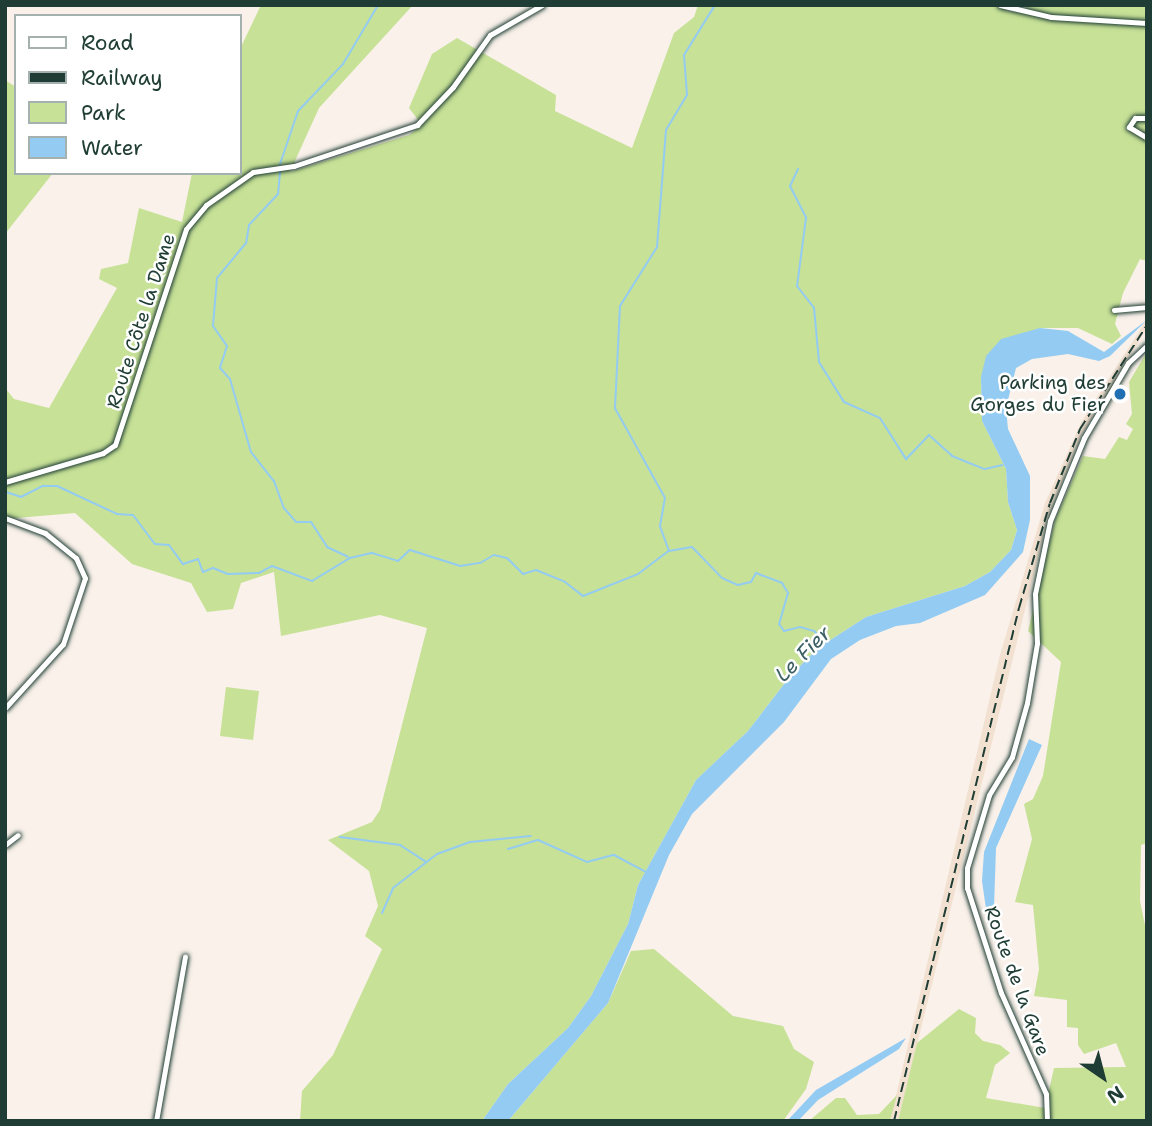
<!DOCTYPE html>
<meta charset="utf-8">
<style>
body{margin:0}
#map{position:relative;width:1152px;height:1126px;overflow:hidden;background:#f9f1ea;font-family:"Shantell Sans",sans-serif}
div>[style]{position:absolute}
.built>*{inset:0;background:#f2e0d0}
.green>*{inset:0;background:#c7e197}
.water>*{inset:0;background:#93cbf2}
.stream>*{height:2px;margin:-1px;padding:0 1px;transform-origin:1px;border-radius:1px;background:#93cbf2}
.roads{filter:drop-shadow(0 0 2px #1f3d34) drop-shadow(0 0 2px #1f3d34)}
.minor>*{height:5px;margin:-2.5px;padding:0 2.5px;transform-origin:2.5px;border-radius:2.5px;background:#fff}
.rail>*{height:2px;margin-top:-1px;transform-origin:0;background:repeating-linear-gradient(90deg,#1f3d34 0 10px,transparent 0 15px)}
.dots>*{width:19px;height:19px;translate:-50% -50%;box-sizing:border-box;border:4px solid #fff;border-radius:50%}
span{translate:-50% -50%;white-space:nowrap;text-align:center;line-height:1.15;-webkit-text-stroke:5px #fff;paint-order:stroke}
.street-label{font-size:19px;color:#1f3d34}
.poi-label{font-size:19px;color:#1f3d34}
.right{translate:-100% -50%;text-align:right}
.water-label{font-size:21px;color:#3c6064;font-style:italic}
.frame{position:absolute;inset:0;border:7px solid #1f3d34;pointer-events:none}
.legend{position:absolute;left:14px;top:14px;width:228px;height:161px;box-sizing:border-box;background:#fff;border:2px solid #a5b1ae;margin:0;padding:9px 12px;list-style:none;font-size:21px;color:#1f3d34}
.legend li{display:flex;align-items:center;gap:14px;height:35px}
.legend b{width:35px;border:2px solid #a5b1ae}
.north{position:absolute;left:1068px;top:1042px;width:70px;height:70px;-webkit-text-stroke:5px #fff;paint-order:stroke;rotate:145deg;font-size:19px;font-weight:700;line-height:28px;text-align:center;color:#1f3d34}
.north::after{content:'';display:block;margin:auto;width:24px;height:32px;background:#1f3d34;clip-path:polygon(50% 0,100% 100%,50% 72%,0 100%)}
</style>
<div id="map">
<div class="built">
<div style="clip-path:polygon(1147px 319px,1147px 328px,1081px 436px,1047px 521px,898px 1121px,890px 1121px,1000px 655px,1045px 503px,1082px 421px)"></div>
</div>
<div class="green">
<div style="clip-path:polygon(261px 5px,413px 5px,319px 108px,290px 172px,409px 135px,422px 125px,409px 108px,432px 54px,457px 38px,556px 95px,555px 111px,632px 148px,674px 33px,694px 17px,698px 5px,1007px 5px,1007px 11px,1025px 13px,1027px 5px,1147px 5px,1147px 261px,1140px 259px,1123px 293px,1115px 324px,1121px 336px,1112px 344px,1078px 328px,1040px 328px,981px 377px,982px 421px,1006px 469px,1008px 502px,1017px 530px,1011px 550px,990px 572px,965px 586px,866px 617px,818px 648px,791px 675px,748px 731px,696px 780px,638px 885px,628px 924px,591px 996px,568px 1028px,508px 1084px,482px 1121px,300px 1121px,302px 1091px,333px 1055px,382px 949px,365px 936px,378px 906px,369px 871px,328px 840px,372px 822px,380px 810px,427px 628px,380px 615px,281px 636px,274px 572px,241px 583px,233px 609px,207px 612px,191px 583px,132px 564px,75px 513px,5px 519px,5px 388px,14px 399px,49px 408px,117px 288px,99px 279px,101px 269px,128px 263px,139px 208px,182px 222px,192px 173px,240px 173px,240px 49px)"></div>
<div style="clip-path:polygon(5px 80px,16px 87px,16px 173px,53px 173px,5px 234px)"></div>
<div style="clip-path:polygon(1147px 352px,1147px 843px,1141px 845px,1140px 901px,1147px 935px,1147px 1121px,898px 1121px,917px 1043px,959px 1009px,976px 1018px,975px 1033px,983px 1041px,1000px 1045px,1010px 1053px,995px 1065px,986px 1098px,1045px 1108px,1054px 1068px,1126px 1067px,1116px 1043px,1084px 1054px,1078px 1045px,1078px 1028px,1067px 1027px,1067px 1000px,1034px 996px,1039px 969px,1033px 905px,1015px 902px,1032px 839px,1024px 804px,1033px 799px,1043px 776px,1061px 662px,1028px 631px,1055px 520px,1083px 456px,1105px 459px,1119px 437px,1127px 440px,1133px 429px,1126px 424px,1132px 414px,1129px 382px)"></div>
<div style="clip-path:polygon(226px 687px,259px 691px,253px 740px,220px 736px)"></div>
<div style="clip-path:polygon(654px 949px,733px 1016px,783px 1026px,794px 1049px,814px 1062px,806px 1089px,783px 1121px,508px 1121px,608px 1003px,631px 951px)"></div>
<div style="clip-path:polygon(897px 1095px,890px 1121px,809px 1121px,836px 1098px,845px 1098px,857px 1115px,879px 1114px)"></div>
</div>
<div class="water">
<div style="clip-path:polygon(1147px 320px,1110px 356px,1099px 361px,1068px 354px,1032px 359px,1016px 368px,1006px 408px,1008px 429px,1030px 476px,1030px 520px,1023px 552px,985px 595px,920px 623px,896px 626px,860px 640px,831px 659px,784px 722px,692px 814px,669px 855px,608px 1003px,508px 1121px,482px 1121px,508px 1084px,568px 1028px,591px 996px,628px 924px,638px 885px,696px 780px,748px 731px,791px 675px,818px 648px,866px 617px,965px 586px,990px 572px,1011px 550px,1017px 530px,1008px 502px,1006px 469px,982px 421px,981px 377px,986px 356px,1001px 339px,1040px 328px,1068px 331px,1104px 352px)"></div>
<div style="clip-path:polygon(1029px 739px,1042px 745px,996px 848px,994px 907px,992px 916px,987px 916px,982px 881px,984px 852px)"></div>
<div style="clip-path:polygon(906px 1038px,899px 1049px,818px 1100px,798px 1121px,787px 1121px,816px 1090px)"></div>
</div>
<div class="stream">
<div style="left:280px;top:164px;width:56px;rotate:-71.2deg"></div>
<div style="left:298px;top:111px;width:65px;rotate:-46.2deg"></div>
<div style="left:343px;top:64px;width:69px;rotate:-59.3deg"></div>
<div style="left:798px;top:169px;width:19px;rotate:115deg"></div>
<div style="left:790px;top:186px;width:36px;rotate:63deg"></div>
<div style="left:806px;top:218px;width:69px;rotate:97.5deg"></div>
<div style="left:797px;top:286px;width:28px;rotate:52deg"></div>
<div style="left:814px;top:308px;width:54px;rotate:84.7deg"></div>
<div style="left:819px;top:362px;width:47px;rotate:58deg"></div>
<div style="left:844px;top:402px;width:39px;rotate:24deg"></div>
<div style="left:880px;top:418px;width:49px;rotate:57.6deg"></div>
<div style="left:906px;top:459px;width:33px;rotate:-46deg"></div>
<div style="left:929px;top:435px;width:31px;rotate:42deg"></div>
<div style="left:952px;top:456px;width:35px;rotate:22deg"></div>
<div style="left:985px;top:469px;width:18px;rotate:-13deg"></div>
<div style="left:280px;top:172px;width:22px;rotate:95deg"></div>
<div style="left:278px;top:194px;width:42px;rotate:133.1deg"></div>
<div style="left:249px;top:225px;width:18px;rotate:99deg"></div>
<div style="left:246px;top:243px;width:45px;rotate:129.6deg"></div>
<div style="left:217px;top:278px;width:48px;rotate:94.8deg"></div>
<div style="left:213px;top:326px;width:24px;rotate:55deg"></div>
<div style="left:227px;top:346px;width:23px;rotate:108deg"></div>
<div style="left:220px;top:368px;width:15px;rotate:48deg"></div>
<div style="left:230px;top:379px;width:76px;rotate:74deg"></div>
<div style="left:251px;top:452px;width:37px;rotate:52deg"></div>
<div style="left:274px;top:481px;width:29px;rotate:70deg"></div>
<div style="left:284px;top:508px;width:18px;rotate:49deg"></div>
<div style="left:296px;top:522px;width:15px"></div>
<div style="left:311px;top:522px;width:30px;rotate:57deg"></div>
<div style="left:327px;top:547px;width:23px;rotate:25deg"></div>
<div style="left:6px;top:492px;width:16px;rotate:18deg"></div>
<div style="left:21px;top:497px;width:25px;rotate:-27deg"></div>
<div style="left:43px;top:486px;width:14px"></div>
<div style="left:57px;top:486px;width:66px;rotate:25deg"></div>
<div style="left:117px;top:514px;width:16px;rotate:4deg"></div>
<div style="left:133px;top:515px;width:36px;rotate:53deg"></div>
<div style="left:155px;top:544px;width:14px;rotate:4deg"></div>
<div style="left:169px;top:545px;width:24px;rotate:54deg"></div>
<div style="left:183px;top:564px;width:16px;rotate:-18deg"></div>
<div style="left:198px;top:559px;width:14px;rotate:69deg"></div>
<div style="left:203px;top:572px;width:11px;rotate:-22deg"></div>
<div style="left:213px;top:568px;width:16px;rotate:22deg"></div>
<div style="left:228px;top:574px;width:31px;rotate:-2deg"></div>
<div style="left:259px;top:573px;width:15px;rotate:-28deg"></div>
<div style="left:272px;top:566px;width:43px;rotate:20.6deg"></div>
<div style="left:312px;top:581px;width:44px;rotate:-31.2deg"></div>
<div style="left:350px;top:558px;width:23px;rotate:-13deg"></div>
<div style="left:372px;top:553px;width:27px;rotate:17deg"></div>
<div style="left:398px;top:561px;width:16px;rotate:-43deg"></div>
<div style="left:410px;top:550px;width:52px;rotate:17.7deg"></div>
<div style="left:460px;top:566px;width:20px;rotate:-9deg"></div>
<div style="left:480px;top:563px;width:16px;rotate:-30deg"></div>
<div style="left:494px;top:555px;width:13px;rotate:13deg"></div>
<div style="left:507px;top:558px;width:23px;rotate:45deg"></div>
<div style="left:523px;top:574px;width:14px;rotate:-17deg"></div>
<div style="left:536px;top:570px;width:31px;rotate:22deg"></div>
<div style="left:565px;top:582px;width:23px;rotate:38deg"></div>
<div style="left:583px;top:596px;width:59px;rotate:-21.8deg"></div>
<div style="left:638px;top:574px;width:39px;rotate:-37deg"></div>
<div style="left:669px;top:551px;width:23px;rotate:-10deg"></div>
<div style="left:692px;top:547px;width:43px;rotate:45.9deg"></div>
<div style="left:722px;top:578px;width:17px;rotate:24deg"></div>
<div style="left:738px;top:585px;width:13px;rotate:-13deg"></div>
<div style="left:751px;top:582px;width:10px;rotate:-61deg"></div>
<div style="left:756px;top:573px;width:28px;rotate:21deg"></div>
<div style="left:782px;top:583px;width:12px;rotate:59deg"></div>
<div style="left:788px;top:593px;width:32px;rotate:106deg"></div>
<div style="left:779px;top:624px;width:9px;rotate:54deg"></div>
<div style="left:784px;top:631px;width:16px;rotate:-14deg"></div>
<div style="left:800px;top:627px;width:15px;rotate:16deg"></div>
<div style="left:814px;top:631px;width:17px;rotate:45deg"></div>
<div style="left:669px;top:551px;width:27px;rotate:-110deg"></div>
<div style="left:660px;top:526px;width:28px;rotate:-80deg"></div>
<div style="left:665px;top:498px;width:103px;rotate:-119.1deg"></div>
<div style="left:615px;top:408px;width:102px;rotate:-87.2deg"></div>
<div style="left:620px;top:306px;width:70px;rotate:-57.9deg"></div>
<div style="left:657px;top:247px;width:117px;rotate:-85.6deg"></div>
<div style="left:666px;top:130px;width:41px;rotate:-59deg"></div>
<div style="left:687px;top:95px;width:40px;rotate:-94.3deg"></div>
<div style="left:684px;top:55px;width:59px;rotate:-58.2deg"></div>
<div style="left:340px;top:837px;width:61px;rotate:7.6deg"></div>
<div style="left:400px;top:845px;width:30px;rotate:33deg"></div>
<div style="left:508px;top:849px;width:31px;rotate:-17deg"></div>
<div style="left:538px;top:840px;width:54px;rotate:24.2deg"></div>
<div style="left:587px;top:862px;width:28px;rotate:-15deg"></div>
<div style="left:614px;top:855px;width:36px;rotate:28deg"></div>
<div style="left:382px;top:913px;width:27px;rotate:-66deg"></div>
<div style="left:393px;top:888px;width:56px;rotate:-37.7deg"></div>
<div style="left:437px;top:854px;width:35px;rotate:-20deg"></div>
<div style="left:470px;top:842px;width:61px;rotate:-5.6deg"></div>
</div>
<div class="roads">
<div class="minor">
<div style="left:1000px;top:5px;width:52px;rotate:13.2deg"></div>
<div style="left:1051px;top:17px;width:96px;rotate:3.6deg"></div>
<div style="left:1147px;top:118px;width:12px;rotate:180deg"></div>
<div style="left:1135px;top:118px;width:11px;rotate:124deg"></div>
<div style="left:1129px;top:127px;width:21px;rotate:31deg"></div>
<div style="left:1114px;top:310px;width:33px;rotate:-5deg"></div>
<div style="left:5px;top:482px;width:102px;rotate:-16.5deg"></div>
<div style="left:103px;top:453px;width:14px;rotate:-34deg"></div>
<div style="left:115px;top:445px;width:227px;rotate:-71.8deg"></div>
<div style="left:186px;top:229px;width:31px;rotate:-50deg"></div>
<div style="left:206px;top:205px;width:57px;rotate:-35.1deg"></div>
<div style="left:253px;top:172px;width:41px;rotate:-8.3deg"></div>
<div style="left:294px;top:166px;width:130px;rotate:-18.4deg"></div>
<div style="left:417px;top:125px;width:52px;rotate:-46.5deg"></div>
<div style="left:453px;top:87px;width:64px;rotate:-54.6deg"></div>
<div style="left:490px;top:35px;width:60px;rotate:-30deg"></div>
<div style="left:5px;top:518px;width:43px;rotate:20.6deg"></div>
<div style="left:45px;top:533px;width:40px;rotate:39deg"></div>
<div style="left:76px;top:558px;width:22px;rotate:66deg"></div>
<div style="left:85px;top:578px;width:70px;rotate:108.4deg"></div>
<div style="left:63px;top:644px;width:86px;rotate:132.2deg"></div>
<div style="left:5px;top:845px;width:16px;rotate:-38deg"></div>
<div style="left:156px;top:1121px;width:167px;rotate:-80deg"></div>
<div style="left:1047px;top:1121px;width:27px;rotate:-92deg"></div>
<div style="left:1046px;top:1094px;width:111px;rotate:-114deg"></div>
<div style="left:1001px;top:993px;width:110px;rotate:-107.9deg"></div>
<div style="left:967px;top:888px;width:20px;rotate:-90deg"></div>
<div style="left:967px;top:868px;width:76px;rotate:-73.2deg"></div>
<div style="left:989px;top:795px;width:44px;rotate:-58.8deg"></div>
<div style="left:1012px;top:757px;width:56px;rotate:-74.5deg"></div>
<div style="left:1027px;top:703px;width:61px;rotate:-80.5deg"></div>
<div style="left:1037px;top:643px;width:49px;rotate:-92.3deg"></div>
<div style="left:1035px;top:594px;width:75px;rotate:-78.4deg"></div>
<div style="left:1050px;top:521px;width:90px;rotate:-67.7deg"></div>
<div style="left:1084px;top:438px;width:87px;rotate:-59.6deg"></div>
<div style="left:1128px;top:363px;width:26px;rotate:-43deg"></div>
</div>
</div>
<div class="rail">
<div style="left:894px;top:1121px;width:528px;rotate:-76.31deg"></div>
<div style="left:1019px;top:608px;width:109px;rotate:-73.6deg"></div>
<div style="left:1050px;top:503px;width:80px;rotate:-67.9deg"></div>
<div style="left:1080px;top:429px;width:124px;rotate:-57.2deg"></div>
</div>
<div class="dots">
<div style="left:1120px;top:394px;background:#1f6fb2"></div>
</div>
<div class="street-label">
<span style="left:141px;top:321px;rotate:-72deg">Route Côte la Dame</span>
<span style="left:1017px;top:981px;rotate:70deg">Route de la Gare</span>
</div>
<div class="poi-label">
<span class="right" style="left:1106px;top:394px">Parking des<br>Gorges du Fier</span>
</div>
<div class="water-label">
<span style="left:803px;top:654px;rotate:-45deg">Le Fier</span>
</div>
<div class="frame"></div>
<ul class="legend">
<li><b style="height:9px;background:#fff"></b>Road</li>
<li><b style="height:9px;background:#1f3d34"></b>Railway</li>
<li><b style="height:19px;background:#c7e197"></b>Park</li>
<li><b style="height:19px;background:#93cbf2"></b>Water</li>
</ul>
<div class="north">N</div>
</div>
